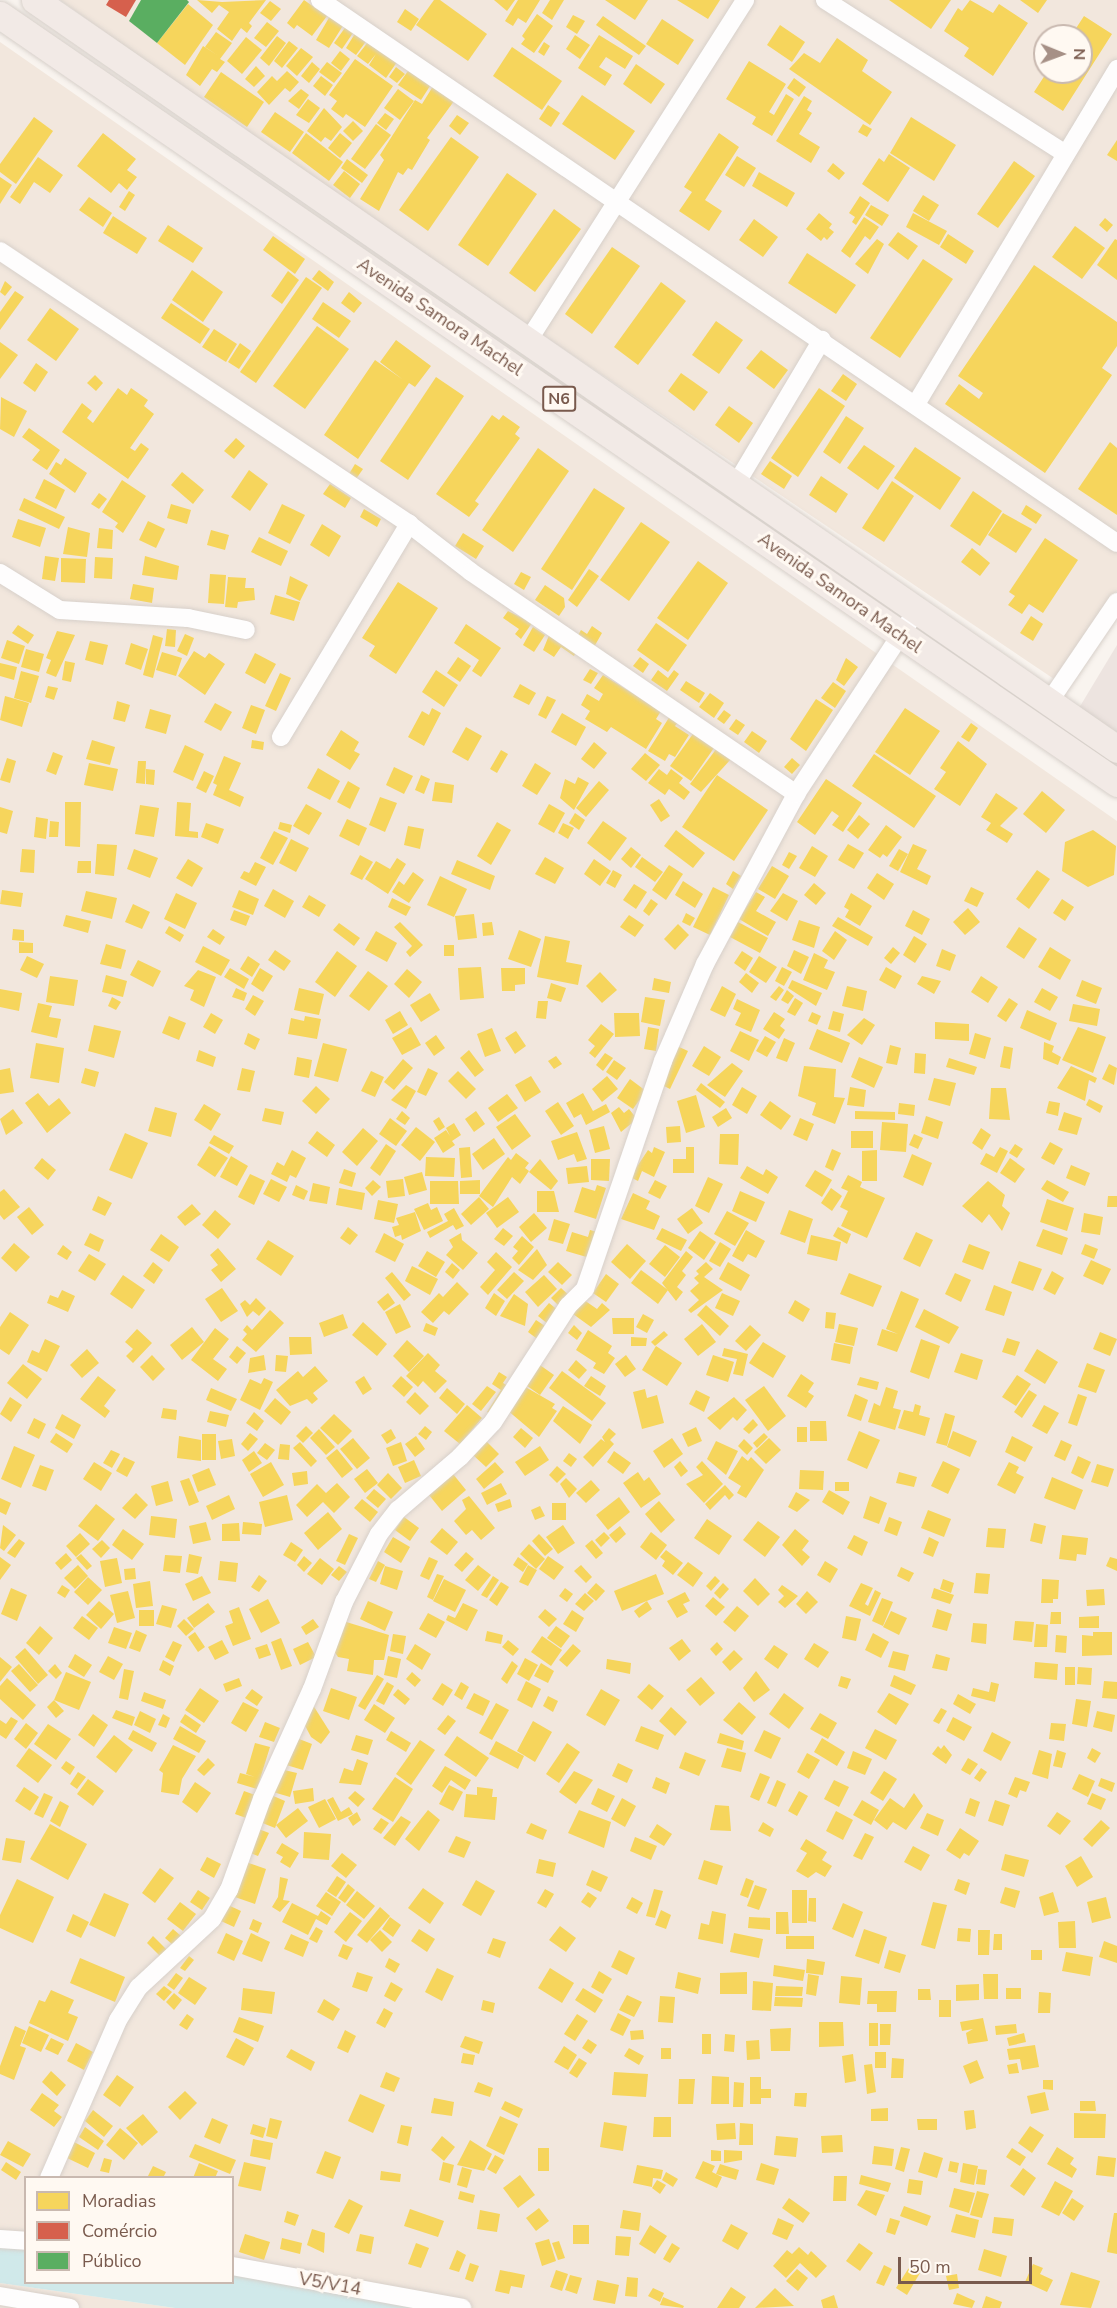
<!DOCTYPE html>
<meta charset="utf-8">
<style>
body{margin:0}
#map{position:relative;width:1117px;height:2308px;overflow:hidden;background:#f9f4ef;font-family:"Nunito Sans",sans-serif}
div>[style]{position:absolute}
.residential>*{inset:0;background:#f2e7dd}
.industrial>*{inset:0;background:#ede4e0}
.water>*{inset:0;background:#d0e9ea}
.homes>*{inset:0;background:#f6d55c}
.shops>*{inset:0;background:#d6604d}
.public>*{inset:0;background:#5aae61}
.roads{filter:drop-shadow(0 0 2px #d7d0ca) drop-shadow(0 0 2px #d7d0ca)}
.minor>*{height:18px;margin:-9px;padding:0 9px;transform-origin:9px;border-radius:9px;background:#fefdfd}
.highway>*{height:27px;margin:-13.5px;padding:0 13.5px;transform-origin:13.5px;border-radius:13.5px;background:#f2eae6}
span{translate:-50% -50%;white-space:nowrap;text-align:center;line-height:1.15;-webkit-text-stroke:6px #fff9f2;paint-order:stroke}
.shield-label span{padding:2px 4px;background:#fff9f2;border:2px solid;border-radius:4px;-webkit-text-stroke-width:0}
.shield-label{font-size:16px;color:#795a4d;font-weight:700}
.street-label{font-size:18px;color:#795a4d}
.legend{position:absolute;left:24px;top:2176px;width:210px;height:108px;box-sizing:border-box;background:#fff9f2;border:2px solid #c9b9b0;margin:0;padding:8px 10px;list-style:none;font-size:18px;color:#795a4d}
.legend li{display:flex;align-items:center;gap:12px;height:30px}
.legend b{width:30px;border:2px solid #c9b9b0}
.north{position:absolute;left:1033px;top:24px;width:60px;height:60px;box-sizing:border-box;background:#fff9f2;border:2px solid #c9b9b0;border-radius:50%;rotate:91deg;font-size:16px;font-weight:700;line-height:24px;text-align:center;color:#795a4d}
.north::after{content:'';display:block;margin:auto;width:21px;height:27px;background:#a69086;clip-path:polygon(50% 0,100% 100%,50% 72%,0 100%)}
.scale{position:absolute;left:898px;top:2257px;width:134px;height:27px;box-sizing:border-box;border:3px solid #795a4d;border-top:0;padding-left:8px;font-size:18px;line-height:21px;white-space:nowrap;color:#795a4d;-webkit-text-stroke:4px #fff9f2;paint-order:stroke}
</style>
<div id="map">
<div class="residential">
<div style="clip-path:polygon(evenodd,60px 0,1117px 0,1117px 591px,1057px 681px,308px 177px,60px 0,1045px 36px,1081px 36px,1081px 72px,1045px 72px,1045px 36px)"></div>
<div style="clip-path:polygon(0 42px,1117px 821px,1117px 2308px,427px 2308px,233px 2275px,232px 2178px,26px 2178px,25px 2250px,0 2247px)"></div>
<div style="clip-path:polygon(0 2283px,175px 2308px,0 2308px)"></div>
</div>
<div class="industrial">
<div style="clip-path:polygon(1117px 645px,1117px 732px,1079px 708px)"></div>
</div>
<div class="water">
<div style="clip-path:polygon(0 2246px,25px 2249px,26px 2282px,232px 2282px,233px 2275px,427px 2308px,175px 2308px,0 2283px)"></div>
</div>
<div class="homes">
<div style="clip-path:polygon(197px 0,222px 2px,266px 0,249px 23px,252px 26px,247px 33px,241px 28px,232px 41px,217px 29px,229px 12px,219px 5px,212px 13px)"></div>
<div style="clip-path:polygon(304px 0,327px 16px,312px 36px,297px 25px,294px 29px,287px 23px)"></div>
<div style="clip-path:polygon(434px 0,440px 0,487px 34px,468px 61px,416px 25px)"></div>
<div style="clip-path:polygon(494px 0,515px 0,507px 11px)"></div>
<div style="clip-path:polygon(518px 0,540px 0,526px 23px,518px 18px,513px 26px,505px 21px)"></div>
<div style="clip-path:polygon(550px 0,564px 0,552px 20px,542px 13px)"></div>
<div style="clip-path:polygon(605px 0,648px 0,635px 20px)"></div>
<div style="clip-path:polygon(677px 0,720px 0,708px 19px)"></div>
<div style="clip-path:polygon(889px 0,951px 0,931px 29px)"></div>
<div style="clip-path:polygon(970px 0,993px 13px,999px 4px,1028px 23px,993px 76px,964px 56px,969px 48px,944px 31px,958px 8px,962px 11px)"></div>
<div style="clip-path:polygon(1020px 0,1047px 0,1038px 13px)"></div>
<div style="clip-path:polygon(270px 1px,281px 9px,271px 21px,260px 13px)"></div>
<div style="clip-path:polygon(188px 4px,213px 25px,185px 65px,157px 43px)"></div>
<div style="clip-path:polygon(405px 9px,419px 19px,411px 31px,397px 22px)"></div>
<div style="clip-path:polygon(537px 14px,553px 26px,534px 53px,521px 44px,525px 39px,522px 36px)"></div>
<div style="clip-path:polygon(573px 15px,585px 21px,577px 34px,566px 27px)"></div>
<div style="clip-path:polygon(330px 16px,344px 24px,329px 48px,316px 40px)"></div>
<div style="clip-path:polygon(603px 16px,646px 46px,639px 55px,596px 25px)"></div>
<div style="clip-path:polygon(1084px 16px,1112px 34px,1063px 111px,1034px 92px,1047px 72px,1081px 72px,1081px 36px,1071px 36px)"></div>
<div style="clip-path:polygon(662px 19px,694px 40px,678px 65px,646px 44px)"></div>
<div style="clip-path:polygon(267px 22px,279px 31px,266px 47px,254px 38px)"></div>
<div style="clip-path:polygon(347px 25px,355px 30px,342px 49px,334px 43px)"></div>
<div style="clip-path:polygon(780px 25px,805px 42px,792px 62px,767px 45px)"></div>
<div style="clip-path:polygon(216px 32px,232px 43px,220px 59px,225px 62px,217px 72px,212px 69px,200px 86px,186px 75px,203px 46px,217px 55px,205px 47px)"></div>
<div style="clip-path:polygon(356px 32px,367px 40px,356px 55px,346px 48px)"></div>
<div style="clip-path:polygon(575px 35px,590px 45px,580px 59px,566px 49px)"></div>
<div style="clip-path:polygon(599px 35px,633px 56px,625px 69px,606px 57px,599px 67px,612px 75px,605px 86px,578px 68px)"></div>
<div style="clip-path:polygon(277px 36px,286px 43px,269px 66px,260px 58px)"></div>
<div style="clip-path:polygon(246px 37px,262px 50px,242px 74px,227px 61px)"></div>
<div style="clip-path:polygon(837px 38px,868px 60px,862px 71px,892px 92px,870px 125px,789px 69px,804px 53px,820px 63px)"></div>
<div style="clip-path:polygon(289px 41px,298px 48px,282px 68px,274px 61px)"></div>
<div style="clip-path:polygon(368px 42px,397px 62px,386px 78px,369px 65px,376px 54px,368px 64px,357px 56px)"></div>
<div style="clip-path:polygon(544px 42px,550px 46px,544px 56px,538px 52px)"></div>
<div style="clip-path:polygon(512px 47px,562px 81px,542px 110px,493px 76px)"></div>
<div style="clip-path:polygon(301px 48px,313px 57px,297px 76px,286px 66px)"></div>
<div style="clip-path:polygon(340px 51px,350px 59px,341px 71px,331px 63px)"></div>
<div style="clip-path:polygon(355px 59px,393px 86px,365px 127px,346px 114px,343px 118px,331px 109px,337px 101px,329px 95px)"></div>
<div style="clip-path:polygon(749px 61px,786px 84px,769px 112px,774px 115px,786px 94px,794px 99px,772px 136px,752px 124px,756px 117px,726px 99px)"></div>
<div style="clip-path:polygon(312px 62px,320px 69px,309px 83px,301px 76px)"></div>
<div style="clip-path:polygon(327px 62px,342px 73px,334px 83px,319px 72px)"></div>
<div style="clip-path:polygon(636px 64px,665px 84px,651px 104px,623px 84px)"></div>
<div style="clip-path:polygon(256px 66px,265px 76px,254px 87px,245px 79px)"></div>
<div style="clip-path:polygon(396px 67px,405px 74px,397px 83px,389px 77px)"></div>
<div style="clip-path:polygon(287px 71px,299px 82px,290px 92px,285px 88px,269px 105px,257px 92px,272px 76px,277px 81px)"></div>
<div style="clip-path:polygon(408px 71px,430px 86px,421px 100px,398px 85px)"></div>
<div style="clip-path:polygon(221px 72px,264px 102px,247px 127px,204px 97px)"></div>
<div style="clip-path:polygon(321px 76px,333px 85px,325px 96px,313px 86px)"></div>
<div style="clip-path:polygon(794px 78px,806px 87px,799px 97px,787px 88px)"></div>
<div style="clip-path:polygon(435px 83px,457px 97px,427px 138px,430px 140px,412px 170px,408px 168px,403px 175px,398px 172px,379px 211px,360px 199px,384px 160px,380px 155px,415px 100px,422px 104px)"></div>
<div style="clip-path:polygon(301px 89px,309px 95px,299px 109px,288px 101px)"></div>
<div style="clip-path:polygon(398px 89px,414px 101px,400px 120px,384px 108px)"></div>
<div style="clip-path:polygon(582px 95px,635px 131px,615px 160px,562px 124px)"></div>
<div style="clip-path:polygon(804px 96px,812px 101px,807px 110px,812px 113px,799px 134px,820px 147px,811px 163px,776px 141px)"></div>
<div style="clip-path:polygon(308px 99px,320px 108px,309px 123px,296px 115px)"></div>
<div style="clip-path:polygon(548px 105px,560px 113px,551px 127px,539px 119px)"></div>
<div style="clip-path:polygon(324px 108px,342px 127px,331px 141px,325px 137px,321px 142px,307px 131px)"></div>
<div style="clip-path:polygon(275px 112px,304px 132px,290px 152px,261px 132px)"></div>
<div style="clip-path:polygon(385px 113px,394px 119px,386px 130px,377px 123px)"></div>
<div style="clip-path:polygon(457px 115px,469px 123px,460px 135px,449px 126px)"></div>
<div style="clip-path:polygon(34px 117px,53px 131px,16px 184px,0 172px,0 164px)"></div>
<div style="clip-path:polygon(911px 117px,956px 145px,934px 181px,890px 153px)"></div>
<div style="clip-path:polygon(353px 121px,363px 131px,353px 141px,343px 131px)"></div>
<div style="clip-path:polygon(376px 124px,391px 135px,365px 169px,351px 159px)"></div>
<div style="clip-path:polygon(863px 124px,872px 129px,867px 137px,858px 132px)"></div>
<div style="clip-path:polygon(103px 133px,136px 159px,127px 170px,137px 177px,127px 190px,119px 183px,111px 193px,77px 166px)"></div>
<div style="clip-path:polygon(306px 133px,343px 162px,329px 181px,292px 153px)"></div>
<div style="clip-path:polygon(340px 133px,352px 143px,340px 158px,328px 148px)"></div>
<div style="clip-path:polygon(719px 133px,739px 147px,705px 200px,722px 211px,709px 231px,679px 211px,692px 192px,684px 187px)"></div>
<div style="clip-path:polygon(451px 137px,479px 157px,428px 231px,399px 210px)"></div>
<div style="clip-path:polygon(1117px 140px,1117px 161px,1107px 155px)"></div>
<div style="clip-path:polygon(889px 154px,910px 168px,888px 202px,862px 184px,879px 158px,884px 162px)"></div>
<div style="clip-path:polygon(737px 156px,756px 168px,744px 187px,725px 175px)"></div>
<div style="clip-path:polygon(38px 157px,63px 175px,50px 193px,34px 182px,20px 204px,10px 197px)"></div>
<div style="clip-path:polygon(347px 159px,368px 175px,362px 183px,341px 168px)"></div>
<div style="clip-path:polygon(1014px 161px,1035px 176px,998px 228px,977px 214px)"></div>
<div style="clip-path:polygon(833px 163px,845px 173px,839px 180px,827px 171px)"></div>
<div style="clip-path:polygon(344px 171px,360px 184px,350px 198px,333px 185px)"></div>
<div style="clip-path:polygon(759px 172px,795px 193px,787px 207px,752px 186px)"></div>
<div style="clip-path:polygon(507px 173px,537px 194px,488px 266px,458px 245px)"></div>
<div style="clip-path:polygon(0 177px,12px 185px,0 204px)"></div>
<div style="clip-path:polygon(129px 191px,135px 195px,125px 211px,119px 207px)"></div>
<div style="clip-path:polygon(923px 195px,939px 205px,929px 221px,913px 211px)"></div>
<div style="clip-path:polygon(860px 196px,870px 203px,856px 225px,852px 222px,855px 217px,849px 213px)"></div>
<div style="clip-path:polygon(89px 197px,112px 213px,103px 227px,79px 210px)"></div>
<div style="clip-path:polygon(871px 205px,889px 215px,882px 226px,865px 215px)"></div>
<div style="clip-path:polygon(554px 209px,581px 229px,535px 292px,509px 273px)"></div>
<div style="clip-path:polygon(819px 213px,832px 224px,829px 228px,834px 232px,827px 240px,824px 237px,821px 241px,806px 229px)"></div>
<div style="clip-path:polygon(913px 213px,947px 231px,939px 245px,906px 227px)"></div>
<div style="clip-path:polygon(113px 216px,147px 238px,137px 254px,103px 233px)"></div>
<div style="clip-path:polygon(864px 217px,879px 227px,870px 240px,865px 236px,850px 258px,841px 251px)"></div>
<div style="clip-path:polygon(1105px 218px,1113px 225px,1107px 232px,1099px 225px)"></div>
<div style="clip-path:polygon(754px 219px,778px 237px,763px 257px,739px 240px)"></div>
<div style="clip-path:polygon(168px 225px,203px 248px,193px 263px,158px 241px)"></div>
<div style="clip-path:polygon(1075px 226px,1105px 248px,1082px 279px,1052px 257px)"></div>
<div style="clip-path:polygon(898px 232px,918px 246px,908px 260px,888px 245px)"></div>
<div style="clip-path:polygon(948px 234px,974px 251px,966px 264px,940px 247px)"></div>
<div style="clip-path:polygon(273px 236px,305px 259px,295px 274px,263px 250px)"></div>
<div style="clip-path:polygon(877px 239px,884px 244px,868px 274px,855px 264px)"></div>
<div style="clip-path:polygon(1115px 239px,1117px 240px,1117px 280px,1097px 265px)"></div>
<div style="clip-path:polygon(612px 247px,640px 266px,592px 334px,565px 314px)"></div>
<div style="clip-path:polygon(807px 253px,856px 285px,836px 314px,788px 283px)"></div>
<div style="clip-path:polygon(923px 259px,953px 279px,900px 358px,870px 338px)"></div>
<div style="clip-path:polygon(1034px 265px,1117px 322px,1117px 346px,1102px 368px,1112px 375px,1045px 473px,945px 404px,959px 384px,979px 399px,983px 393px,958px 376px)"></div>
<div style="clip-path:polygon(192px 270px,223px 292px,203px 322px,172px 300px)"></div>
<div style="clip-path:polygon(319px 270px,334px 282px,328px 291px,312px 279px)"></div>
<div style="clip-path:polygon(288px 271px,299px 280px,282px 304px,271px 296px)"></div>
<div style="clip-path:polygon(306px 277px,322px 288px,256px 383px,240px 372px)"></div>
<div style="clip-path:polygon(5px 281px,12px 287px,5px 296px,0 292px)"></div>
<div style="clip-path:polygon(661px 282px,686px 301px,638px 365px,614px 347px)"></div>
<div style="clip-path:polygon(15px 291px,24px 297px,0 330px,0 312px)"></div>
<div style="clip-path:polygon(349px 292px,362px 303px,354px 313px,341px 303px)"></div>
<div style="clip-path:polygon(323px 302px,351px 321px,339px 338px,312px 319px)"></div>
<div style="clip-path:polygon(171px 303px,210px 329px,200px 344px,161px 318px)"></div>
<div style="clip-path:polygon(50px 308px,79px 329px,56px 361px,27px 340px)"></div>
<div style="clip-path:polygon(716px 321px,743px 340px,719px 374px,692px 355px)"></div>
<div style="clip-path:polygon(317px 326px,349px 349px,305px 409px,273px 386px)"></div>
<div style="clip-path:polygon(214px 329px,237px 344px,226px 362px,202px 347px)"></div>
<div style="clip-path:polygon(396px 340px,431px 366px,415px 387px,409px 383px,358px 459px,324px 435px,375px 360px,402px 379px,380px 362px)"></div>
<div style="clip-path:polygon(0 342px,18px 355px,0 379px)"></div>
<div style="clip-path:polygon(240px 343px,251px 351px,239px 369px,228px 362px)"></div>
<div style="clip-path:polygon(761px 350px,788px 370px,774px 389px,746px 368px)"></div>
<div style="clip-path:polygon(36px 363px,48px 372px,35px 392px,23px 383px)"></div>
<div style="clip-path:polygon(681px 373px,708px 392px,694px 411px,668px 391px)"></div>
<div style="clip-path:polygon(843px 374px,857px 384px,846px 401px,831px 391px)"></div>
<div style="clip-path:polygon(95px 375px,103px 383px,96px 391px,87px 383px)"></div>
<div style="clip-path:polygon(436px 377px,464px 396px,408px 480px,380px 461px)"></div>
<div style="clip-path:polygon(118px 388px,127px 395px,131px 388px,148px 400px,144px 406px,154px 414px,130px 448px,135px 451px,141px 443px,149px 449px,128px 479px,62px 432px,82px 403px,92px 411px,87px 418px,93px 423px)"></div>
<div style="clip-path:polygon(819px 388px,845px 406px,798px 477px,771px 458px)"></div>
<div style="clip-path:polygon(1px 397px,27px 411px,14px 437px,0 429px)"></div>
<div style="clip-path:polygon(729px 406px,753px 423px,739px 443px,715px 425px)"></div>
<div style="clip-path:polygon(492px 415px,499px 420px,503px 415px,520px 427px,515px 434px,520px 438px,475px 501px,479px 504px,469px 517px,436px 494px)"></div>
<div style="clip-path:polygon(846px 416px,864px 428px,840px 464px,823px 452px)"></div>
<div style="clip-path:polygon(29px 428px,60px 450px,47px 470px,32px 460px,40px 450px,22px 437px)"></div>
<div style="clip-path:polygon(236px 438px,245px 446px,234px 459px,224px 451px)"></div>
<div style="clip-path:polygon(1110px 442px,1117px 448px,1117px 515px,1078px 489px)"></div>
<div style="clip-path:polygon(864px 445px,895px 466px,878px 490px,847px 468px)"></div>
<div style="clip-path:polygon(915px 447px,961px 478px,940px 510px,894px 478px)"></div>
<div style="clip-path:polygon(538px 448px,569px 471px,513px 552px,482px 530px)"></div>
<div style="clip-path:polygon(65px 458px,87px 473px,75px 493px,49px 474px,56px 462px,61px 465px)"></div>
<div style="clip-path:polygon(770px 461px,792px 476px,784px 489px,761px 474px)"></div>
<div style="clip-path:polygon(355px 464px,363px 469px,356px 479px,349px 474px)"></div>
<div style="clip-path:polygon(249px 470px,268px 484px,250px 511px,231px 497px)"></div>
<div style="clip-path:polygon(182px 472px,204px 490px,193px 504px,171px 485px)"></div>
<div style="clip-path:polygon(821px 476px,848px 494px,836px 513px,809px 495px)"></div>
<div style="clip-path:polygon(44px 479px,65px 490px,56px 509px,35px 498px)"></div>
<div style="clip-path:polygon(122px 480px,146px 496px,123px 533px,115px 527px,118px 523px,102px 512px)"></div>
<div style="clip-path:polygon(892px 481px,914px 496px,884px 542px,862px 528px)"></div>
<div style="clip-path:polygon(330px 484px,351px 498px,345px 508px,323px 494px)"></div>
<div style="clip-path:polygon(594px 488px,625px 508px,572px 590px,541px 569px)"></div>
<div style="clip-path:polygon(973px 491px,1002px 511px,980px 546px,950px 526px)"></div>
<div style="clip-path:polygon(99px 493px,107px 499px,99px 509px,91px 504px)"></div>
<div style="clip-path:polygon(24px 498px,65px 517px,59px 529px,19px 510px)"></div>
<div style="clip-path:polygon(171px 504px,191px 510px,187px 524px,167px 518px)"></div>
<div style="clip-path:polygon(282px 504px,305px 515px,290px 544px,268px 533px)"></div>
<div style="clip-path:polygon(1026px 505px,1042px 515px,1036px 524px,1021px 514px)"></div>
<div style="clip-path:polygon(364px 509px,381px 519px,377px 527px,360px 517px)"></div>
<div style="clip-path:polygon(1003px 513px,1032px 529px,1016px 553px,988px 535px)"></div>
<div style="clip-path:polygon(18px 519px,46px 528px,40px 547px,12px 537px)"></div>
<div style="clip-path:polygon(148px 521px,165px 529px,156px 548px,139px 540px)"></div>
<div style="clip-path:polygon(641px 522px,670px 542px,629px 601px,600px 580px)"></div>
<div style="clip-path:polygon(322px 524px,341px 536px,329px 557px,310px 545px)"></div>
<div style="clip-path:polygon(68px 527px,90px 533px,87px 557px,63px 554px)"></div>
<div style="clip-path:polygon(99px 528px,113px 530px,112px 549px,97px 548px)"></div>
<div style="clip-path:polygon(211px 530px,229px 535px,225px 550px,207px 545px)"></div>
<div style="clip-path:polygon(463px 533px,484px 546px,476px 559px,455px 546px)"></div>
<div style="clip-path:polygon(259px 537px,288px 551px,281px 566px,251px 552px)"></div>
<div style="clip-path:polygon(1045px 538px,1078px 560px,1043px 613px,1029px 604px,1022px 614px,1008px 605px,1015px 596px,1009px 592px)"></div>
<div style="clip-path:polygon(972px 548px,990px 563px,980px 576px,961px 562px)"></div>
<div style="clip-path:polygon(45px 556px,59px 558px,55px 581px,42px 579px)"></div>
<div style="clip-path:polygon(145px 556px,179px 566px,177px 580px,142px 575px)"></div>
<div style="clip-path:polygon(95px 557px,113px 558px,112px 579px,94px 578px)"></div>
<div style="clip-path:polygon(61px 558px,86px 559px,85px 583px,61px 582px)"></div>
<div style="clip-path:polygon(698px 561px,728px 583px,688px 640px,657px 618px)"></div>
<div style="clip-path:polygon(589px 569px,599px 576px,577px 607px,568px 600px)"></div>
<div style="clip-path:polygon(521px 572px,531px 577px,524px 590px,514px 584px)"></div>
<div style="clip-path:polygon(210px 574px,226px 575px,224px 604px,208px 603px)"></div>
<div style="clip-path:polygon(290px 576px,308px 585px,300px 601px,286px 594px)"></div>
<div style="clip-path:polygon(228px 577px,246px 578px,245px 588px,254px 588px,255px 600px,238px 602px,237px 608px,225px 607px)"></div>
<div style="clip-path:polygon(398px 582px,438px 608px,396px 674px,369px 656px,375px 646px,362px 638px)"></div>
<div style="clip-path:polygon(133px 584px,154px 588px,152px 603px,130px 599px)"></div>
<div style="clip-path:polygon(545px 585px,564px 598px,565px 607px,559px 616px,535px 600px)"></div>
<div style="clip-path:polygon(275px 595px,300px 602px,294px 621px,270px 614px)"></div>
<div style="clip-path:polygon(508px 611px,532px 623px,521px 639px,515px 634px,519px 629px,503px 618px)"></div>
<div style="clip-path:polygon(1031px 616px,1043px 624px,1033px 641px,1020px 633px)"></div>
<div style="clip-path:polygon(656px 623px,687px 645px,668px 672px,637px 650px)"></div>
<div style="clip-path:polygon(466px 624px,501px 648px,481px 677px,472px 671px,479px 660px,454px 643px)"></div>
<div style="clip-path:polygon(18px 625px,34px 635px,28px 644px,12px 633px)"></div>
<div style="clip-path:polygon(592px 626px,602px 633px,594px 647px,577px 637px,581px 630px,587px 634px)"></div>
<div style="clip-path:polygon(533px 627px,545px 635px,534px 652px,523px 645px)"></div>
<div style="clip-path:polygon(167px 629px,176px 630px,175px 647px,165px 646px)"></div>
<div style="clip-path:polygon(57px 631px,75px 635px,56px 677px,46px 673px,51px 660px,46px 658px)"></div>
<div style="clip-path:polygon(550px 633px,577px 650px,574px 656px,561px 647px,554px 657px,543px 650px)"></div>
<div style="clip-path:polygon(185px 634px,194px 638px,187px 656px,177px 651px)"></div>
<div style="clip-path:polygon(153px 635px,163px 638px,153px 678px,143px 675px)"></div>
<div style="clip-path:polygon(7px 640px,25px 646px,19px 664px,1px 658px)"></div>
<div style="clip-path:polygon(90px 641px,108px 645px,103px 665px,85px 660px)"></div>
<div style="clip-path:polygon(131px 643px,148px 649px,141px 670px,125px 664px)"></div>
<div style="clip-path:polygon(26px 649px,44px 654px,39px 672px,21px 667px)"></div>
<div style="clip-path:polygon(194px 651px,205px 658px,209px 653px,225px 664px,205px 695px,178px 676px)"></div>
<div style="clip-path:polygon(162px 652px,182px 658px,176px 676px,156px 670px)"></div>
<div style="clip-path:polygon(255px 653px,276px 664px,265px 684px,245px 673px)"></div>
<div style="clip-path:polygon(458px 657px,471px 666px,460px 682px,447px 673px)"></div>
<div style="clip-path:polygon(640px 657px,649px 664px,643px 673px,633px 666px)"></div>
<div style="clip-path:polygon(846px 658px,858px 667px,844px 686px,836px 680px)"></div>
<div style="clip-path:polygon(65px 661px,75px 663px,71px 682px,62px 680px)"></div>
<div style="clip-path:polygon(0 663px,17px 667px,14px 680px,0 676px)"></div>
<div style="clip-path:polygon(590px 669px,598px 673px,591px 684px,583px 680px)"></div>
<div style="clip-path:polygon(436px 670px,458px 685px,444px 707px,422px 692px)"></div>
<div style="clip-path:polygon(658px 670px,668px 678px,674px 670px,679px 674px,667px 691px,651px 680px)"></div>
<div style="clip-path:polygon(21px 671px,39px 676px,31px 703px,14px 698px)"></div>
<div style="clip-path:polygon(280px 673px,291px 678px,276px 711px,265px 706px)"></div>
<div style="clip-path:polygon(603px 675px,661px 711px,656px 719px,662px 723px,646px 749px,611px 727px,607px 732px,585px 719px,590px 711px,581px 705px,587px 694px,599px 701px,603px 694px,594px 688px)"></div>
<div style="clip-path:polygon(686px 681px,705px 693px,699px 703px,680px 690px)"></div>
<div style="clip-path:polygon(833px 682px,846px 691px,835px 708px,821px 698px)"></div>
<div style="clip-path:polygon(520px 684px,536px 693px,529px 705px,513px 697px)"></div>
<div style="clip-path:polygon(48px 686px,58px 688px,54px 700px,45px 697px)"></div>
<div style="clip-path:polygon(710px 693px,724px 703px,714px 718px,699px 707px)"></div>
<div style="clip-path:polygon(5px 696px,29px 703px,22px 727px,0 720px)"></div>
<div style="clip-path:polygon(547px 696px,556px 700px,546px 719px,538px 715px)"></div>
<div style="clip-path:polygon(816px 699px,833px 710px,806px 751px,790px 739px)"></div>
<div style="clip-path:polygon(117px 701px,130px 705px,125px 722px,113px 719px)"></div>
<div style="clip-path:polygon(215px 703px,232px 712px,221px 731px,204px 722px)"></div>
<div style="clip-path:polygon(251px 705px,265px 710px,256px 734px,242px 728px)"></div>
<div style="clip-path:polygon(432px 708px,441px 713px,424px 746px,408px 737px,422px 711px,429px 715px)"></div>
<div style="clip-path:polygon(905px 708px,940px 731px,910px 775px,875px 752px)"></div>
<div style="clip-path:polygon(150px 709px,171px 715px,166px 734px,145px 728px)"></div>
<div style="clip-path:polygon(724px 710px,731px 715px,724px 724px,717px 719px)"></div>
<div style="clip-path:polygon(562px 713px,586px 727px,576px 746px,551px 732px)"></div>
<div style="clip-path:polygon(670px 716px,679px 721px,675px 726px,689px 735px,675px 757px,669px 754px,665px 761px,648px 751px)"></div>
<div style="clip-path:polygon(736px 719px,745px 725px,738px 735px,729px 729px)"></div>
<div style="clip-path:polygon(971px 723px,978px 728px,969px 742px,961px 737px)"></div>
<div style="clip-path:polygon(466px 727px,482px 736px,468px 761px,452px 752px)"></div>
<div style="clip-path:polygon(341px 730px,359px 742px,354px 751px,360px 754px,350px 770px,326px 755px)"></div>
<div style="clip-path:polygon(695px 731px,716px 745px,691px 781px,670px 766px)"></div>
<div style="clip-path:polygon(752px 731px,767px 741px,759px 753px,744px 742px)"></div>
<div style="clip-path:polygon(92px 740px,115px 747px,110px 765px,86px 759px)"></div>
<div style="clip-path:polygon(252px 740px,264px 742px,263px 750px,251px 748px)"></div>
<div style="clip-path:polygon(958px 741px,987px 764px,960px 806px,934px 789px,946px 772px,940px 768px)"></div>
<div style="clip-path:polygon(594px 742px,607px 753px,594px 769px,581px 759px)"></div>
<div style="clip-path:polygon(185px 745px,204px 754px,193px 781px,173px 772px)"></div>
<div style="clip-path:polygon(717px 748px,731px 759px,701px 792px,690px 784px)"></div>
<div style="clip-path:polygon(501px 750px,508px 754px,497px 773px,490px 769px)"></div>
<div style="clip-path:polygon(53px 752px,63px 756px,56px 775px,46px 771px)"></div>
<div style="clip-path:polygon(645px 753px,660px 765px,646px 781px,631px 769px)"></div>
<div style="clip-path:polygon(874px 754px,936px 796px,914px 828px,852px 786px)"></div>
<div style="clip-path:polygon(224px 756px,241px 763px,229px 790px,244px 797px,240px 807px,213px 795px,217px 785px,213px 783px)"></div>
<div style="clip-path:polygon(7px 758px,16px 761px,10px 783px,0 780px)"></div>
<div style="clip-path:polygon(792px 758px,800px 765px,792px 774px,784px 767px)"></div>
<div style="clip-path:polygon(138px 761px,146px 761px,145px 784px,136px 783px)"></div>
<div style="clip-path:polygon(89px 763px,118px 769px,113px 791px,84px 785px)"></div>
<div style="clip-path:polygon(535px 763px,551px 773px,537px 795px,522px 786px)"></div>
<div style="clip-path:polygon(394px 767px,413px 776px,404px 794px,386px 785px)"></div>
<div style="clip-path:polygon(318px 768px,340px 781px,330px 800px,307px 788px)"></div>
<div style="clip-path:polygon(146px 769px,155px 770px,154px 785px,146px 784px)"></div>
<div style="clip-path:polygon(659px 769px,667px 775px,671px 769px,683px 778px,679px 783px,690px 792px,684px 800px,669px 789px,665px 795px,648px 783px)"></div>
<div style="clip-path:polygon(204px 771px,214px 776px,206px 793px,196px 788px)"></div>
<div style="clip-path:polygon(421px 775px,430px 779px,424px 794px,415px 790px)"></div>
<div style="clip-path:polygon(717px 775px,768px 810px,734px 861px,682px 827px)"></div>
<div style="clip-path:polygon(578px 777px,589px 783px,574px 810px,560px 798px,565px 779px,575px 784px)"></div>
<div style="clip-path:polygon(826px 779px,862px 803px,843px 832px,832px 825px,839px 816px,832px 811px,815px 835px,797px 822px)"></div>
<div style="clip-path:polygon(348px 781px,360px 788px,350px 809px,337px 802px)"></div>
<div style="clip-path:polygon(599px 781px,609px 790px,586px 817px,576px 808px)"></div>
<div style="clip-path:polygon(435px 782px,454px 785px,452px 803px,432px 801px)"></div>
<div style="clip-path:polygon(1042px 791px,1065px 810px,1046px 833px,1023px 814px)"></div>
<div style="clip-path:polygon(996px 793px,1018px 808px,1000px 826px,1013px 834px,1007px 843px,986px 830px,991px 823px,981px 817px)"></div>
<div style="clip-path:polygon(380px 797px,397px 803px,385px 832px,369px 825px)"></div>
<div style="clip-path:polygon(659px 799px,670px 816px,661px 822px,650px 805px)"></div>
<div style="clip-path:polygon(65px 802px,81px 802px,80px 847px,65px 846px)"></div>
<div style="clip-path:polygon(177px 802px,191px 803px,189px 831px,198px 832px,198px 838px,175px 836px)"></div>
<div style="clip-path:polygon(306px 804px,322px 813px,309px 835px,293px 826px)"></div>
<div style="clip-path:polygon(549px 804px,565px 813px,554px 833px,538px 824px)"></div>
<div style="clip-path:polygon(140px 805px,159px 808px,154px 837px,135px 834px)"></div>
<div style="clip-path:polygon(0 807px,13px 811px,7px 834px,0 832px)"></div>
<div style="clip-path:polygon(575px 813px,585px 820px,579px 830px,569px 823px)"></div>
<div style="clip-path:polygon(859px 815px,870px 824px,858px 839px,847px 830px)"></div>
<div style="clip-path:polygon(36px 817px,48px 819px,46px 839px,34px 837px)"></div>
<div style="clip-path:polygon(347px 819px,367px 828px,359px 846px,339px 836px)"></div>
<div style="clip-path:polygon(50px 821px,59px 822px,58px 837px,49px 837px)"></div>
<div style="clip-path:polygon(603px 821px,627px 838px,610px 861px,587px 843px)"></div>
<div style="clip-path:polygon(280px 822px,292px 825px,290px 833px,278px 829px)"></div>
<div style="clip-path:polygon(497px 822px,511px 830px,491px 865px,477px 856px)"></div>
<div style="clip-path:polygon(206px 823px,224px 829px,218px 844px,201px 837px)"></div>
<div style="clip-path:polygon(563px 823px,574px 828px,568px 839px,558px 833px)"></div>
<div style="clip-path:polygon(886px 825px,902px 837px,887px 857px,883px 854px,880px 858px,868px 850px)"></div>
<div style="clip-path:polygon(408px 826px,424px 829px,420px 849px,404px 845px)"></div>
<div style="clip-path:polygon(676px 830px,705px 853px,693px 868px,664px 846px)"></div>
<div style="clip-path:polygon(1093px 830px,1116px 846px,1114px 875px,1088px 887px,1062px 871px,1065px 842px)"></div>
<div style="clip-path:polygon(274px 831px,288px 838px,273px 865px,260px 858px)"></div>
<div style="clip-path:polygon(291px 839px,309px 848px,296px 872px,279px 863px)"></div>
<div style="clip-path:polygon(97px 844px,117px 845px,114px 876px,95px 874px)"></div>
<div style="clip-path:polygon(848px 844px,864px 853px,854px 869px,838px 860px)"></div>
<div style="clip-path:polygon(913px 844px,927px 850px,917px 869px,931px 876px,927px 885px,900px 872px)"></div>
<div style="clip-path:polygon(812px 846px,828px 856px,815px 877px,799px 868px)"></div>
<div style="clip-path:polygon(631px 847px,641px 855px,631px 868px,621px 859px)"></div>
<div style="clip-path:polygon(22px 849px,35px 850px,34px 873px,20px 872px)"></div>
<div style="clip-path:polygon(134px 849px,158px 858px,150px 878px,127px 869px)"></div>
<div style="clip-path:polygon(899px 849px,908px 854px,898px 871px,889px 866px)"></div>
<div style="clip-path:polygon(789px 852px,797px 856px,789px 869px,782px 865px)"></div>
<div style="clip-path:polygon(360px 855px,373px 862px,362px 880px,350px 874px)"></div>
<div style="clip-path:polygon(545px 857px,564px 868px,555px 884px,535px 874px)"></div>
<div style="clip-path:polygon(642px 857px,663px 872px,655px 882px,635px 867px)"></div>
<div style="clip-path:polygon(397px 858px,406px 864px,388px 894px,365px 879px,376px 861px,390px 869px)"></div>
<div style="clip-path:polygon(188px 859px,203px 868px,192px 887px,176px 878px)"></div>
<div style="clip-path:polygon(594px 859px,611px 871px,600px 886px,584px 874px)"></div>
<div style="clip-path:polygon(457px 860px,495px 876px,490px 890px,451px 874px)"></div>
<div style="clip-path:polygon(78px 861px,91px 861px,91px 873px,77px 873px)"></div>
<div style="clip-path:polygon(255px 862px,266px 867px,256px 886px,240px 878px,244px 871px,249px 873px)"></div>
<div style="clip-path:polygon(669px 865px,683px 874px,666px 900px,652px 890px)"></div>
<div style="clip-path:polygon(772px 866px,789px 876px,775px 899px,758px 889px)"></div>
<div style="clip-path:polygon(613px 870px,622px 875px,615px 888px,606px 883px)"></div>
<div style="clip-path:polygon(1037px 870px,1050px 879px,1029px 909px,1016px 899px)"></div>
<div style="clip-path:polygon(733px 871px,741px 876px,733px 889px,726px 884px)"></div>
<div style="clip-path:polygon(413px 872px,424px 880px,409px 903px,392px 892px,399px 881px,404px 885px)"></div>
<div style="clip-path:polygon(877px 873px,894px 884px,884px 900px,867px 888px)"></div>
<div style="clip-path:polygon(440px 876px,467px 889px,454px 917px,427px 905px)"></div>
<div style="clip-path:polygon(683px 881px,703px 894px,695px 908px,675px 895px)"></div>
<div style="clip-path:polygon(814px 883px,826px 893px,816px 905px,804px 895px)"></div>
<div style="clip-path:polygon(634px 884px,647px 892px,636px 909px,623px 900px)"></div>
<div style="clip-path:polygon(713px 887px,729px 895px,710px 935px,693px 927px)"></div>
<div style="clip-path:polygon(971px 887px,984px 893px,977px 907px,964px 901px)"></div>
<div style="clip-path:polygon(273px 889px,294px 901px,285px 918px,264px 906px)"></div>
<div style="clip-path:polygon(2px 890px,23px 893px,21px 907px,0 904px)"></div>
<div style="clip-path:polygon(239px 890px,259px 899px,253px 915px,232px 907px)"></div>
<div style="clip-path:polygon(86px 891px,117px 898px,112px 919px,81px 911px)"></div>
<div style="clip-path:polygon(756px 892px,765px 897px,756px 911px,776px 922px,768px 936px,739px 919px)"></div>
<div style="clip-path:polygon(176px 893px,197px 903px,185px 929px,164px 919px)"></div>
<div style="clip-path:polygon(783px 893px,798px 901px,787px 921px,770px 911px)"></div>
<div style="clip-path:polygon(851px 893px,872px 906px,860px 926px,845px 917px,849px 910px,844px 907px)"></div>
<div style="clip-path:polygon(309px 895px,326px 905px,319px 917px,302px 907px)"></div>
<div style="clip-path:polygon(392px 898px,411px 907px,406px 916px,388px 907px)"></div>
<div style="clip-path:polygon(651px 899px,658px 904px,649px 916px,643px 911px)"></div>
<div style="clip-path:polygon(1062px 899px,1074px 907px,1065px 921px,1053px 913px)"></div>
<div style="clip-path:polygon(133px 904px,150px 912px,142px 929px,125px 922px)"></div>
<div style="clip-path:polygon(968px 908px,980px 922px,965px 935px,953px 922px)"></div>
<div style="clip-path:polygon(234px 910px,250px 916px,246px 926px,230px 920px)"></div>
<div style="clip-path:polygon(913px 910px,930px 919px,922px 935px,905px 926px)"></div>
<div style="clip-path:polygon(686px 913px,695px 918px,690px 926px,682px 922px)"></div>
<div style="clip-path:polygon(474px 914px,477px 938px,458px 940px,455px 916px)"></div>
<div style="clip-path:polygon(66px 915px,91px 921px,88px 933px,63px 926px)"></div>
<div style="clip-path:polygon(629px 915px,644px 925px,635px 937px,620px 927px)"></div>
<div style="clip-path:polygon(838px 917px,873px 937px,868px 946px,832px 926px)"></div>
<div style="clip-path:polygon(799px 920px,820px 927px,814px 948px,792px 940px)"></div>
<div style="clip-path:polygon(400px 922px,423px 945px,410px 957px,406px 952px,412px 946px,394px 927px)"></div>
<div style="clip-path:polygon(492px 922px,494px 935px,483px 936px,482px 923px)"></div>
<div style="clip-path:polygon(738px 922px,768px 938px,760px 953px,730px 937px)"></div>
<div style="clip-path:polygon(339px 923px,360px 938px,354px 946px,333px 930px)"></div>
<div style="clip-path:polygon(678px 924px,689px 935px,675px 950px,664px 939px)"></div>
<div style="clip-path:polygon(169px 926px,184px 935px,180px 942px,165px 933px)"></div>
<div style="clip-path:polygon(1019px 927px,1037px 939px,1024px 959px,1006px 947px)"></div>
<div style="clip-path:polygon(13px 929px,24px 930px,24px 941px,12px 940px)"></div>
<div style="clip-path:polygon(213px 929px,225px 937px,220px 945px,207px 937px)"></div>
<div style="clip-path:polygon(519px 930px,541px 939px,531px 967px,508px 959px)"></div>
<div style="clip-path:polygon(376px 931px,397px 943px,387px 962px,365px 950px)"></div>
<div style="clip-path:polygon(835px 931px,847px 940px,834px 960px,822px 951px)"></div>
<div style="clip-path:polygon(545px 936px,570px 941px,566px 962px,582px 965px,578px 985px,537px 977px)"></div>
<div style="clip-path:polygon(914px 936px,927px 944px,915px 963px,903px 955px)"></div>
<div style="clip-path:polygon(19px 942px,33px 943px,33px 953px,19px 953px)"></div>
<div style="clip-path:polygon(106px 944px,126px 950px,121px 969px,100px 964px)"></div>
<div style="clip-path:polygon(444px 945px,454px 945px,454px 956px,444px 956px)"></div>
<div style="clip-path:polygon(203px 946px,230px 960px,221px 976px,195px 962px)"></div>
<div style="clip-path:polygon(893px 947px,900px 953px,891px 964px,884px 958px)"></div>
<div style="clip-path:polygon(1050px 947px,1071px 960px,1060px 980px,1038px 967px)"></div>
<div style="clip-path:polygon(942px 949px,956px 955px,950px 971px,936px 966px)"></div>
<div style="clip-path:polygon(275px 950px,291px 961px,284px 971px,268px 960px)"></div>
<div style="clip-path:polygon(794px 950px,809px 957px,801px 974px,787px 966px)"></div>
<div style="clip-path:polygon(337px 951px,357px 966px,335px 997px,315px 982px)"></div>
<div style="clip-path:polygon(742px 951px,753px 958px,745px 971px,734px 963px)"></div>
<div style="clip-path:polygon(814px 953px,828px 960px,824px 968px,835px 972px,827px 990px,803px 980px)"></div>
<div style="clip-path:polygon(27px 956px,44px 964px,37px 978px,20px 970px)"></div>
<div style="clip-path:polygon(248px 956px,260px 964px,252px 977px,240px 969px)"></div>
<div style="clip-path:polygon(759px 956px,777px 967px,766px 983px,749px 972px)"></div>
<div style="clip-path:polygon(138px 960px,161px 971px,153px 987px,130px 975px)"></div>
<div style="clip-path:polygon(481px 967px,484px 998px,460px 1000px,458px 968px)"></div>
<div style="clip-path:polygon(782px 967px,792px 972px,784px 986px,775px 981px)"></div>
<div style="clip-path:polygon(886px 967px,902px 976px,895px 989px,879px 980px)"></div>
<div style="clip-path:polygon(230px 968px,249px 979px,244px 989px,224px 977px)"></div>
<div style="clip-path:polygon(260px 968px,273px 976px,263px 992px,251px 984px)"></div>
<div style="clip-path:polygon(501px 968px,525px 968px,525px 984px,515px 985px,515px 991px,502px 991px)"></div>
<div style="clip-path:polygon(407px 969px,422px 982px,409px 998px,394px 984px)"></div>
<div style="clip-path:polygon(198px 970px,216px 977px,204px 1007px,190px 1000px,194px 990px,184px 986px)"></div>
<div style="clip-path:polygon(368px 971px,388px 986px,369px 1011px,349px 996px)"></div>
<div style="clip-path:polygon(600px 972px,617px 990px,602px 1003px,586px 986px)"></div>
<div style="clip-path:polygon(746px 973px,759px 983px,752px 993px,739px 982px)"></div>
<div style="clip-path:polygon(106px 975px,127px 981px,123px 997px,102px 992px)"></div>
<div style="clip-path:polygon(50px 976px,78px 980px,74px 1006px,46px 1002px)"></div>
<div style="clip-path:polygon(922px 976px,941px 981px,934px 994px,917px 984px)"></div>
<div style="clip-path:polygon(981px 976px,998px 987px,988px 1003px,971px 992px)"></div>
<div style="clip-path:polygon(654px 978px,671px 982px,669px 993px,652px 990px)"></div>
<div style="clip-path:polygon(792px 980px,822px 993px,816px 1006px,788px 988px)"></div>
<div style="clip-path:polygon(1082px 980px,1102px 988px,1096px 1004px,1076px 996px)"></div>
<div style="clip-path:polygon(551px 983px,566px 988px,561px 1002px,547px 998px)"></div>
<div style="clip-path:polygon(722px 986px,736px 994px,725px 1017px,710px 1010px)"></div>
<div style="clip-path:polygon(779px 986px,784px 990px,776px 1001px,770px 997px)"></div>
<div style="clip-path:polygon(847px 986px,867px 991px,863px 1011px,842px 1006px)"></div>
<div style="clip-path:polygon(236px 988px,247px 993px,244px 1001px,232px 997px)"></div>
<div style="clip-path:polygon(299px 988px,324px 994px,319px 1015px,294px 1010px)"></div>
<div style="clip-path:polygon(1042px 988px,1058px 997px,1050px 1011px,1034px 1002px)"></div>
<div style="clip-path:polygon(0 989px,22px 993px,19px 1011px,0 1007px)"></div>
<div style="clip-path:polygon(787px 990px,794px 996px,788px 1004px,781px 1000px)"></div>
<div style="clip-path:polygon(430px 993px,440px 1010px,421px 1022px,410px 1005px)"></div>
<div style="clip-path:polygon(253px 995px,264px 1001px,255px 1016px,245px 1009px)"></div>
<div style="clip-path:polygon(112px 997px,121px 1002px,116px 1010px,108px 1006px)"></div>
<div style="clip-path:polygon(645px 997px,665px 1000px,660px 1026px,641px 1022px)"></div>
<div style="clip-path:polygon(795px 998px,803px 1003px,795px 1016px,787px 1012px)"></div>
<div style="clip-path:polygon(1009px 998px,1018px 1004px,1006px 1022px,997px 1016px)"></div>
<div style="clip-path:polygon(737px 999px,760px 1010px,751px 1032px,735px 1025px,741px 1013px,733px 1009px)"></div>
<div style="clip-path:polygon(538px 1001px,548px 1001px,546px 1019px,536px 1018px)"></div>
<div style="clip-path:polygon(38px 1003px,52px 1006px,49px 1017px,61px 1019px,57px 1038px,31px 1032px)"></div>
<div style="clip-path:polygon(1073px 1004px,1100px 1009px,1097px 1026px,1069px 1021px)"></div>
<div style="clip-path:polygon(1027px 1010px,1057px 1023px,1050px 1041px,1020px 1028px)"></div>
<div style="clip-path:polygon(400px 1011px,408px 1025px,393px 1034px,385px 1020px)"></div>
<div style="clip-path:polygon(833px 1011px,844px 1014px,840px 1032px,828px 1029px)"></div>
<div style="clip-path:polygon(774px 1012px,785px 1019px,780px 1026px,785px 1030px,779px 1039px,763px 1029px)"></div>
<div style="clip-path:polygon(812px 1012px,821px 1016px,817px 1025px,808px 1021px)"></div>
<div style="clip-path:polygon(211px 1013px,223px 1020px,215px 1034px,203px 1027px)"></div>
<div style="clip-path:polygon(614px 1013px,639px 1013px,640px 1036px,615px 1037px)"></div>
<div style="clip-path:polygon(169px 1016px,186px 1023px,179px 1040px,162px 1033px)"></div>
<div style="clip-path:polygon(305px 1016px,321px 1019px,317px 1039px,288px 1034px,291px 1018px,304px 1021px)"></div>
<div style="clip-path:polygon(864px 1018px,875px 1025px,862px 1045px,847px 1035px)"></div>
<div style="clip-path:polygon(935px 1022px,969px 1024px,969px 1041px,935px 1039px)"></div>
<div style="clip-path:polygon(601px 1024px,614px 1034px,595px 1058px,589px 1053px,595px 1046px,588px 1040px)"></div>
<div style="clip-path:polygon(94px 1025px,121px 1031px,114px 1058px,88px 1051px)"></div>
<div style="clip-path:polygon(411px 1027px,421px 1045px,402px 1055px,392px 1038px)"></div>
<div style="clip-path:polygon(648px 1027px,659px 1029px,656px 1051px,644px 1049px)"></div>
<div style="clip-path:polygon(1078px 1027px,1106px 1037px,1093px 1073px,1062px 1060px)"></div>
<div style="clip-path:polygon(492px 1028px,501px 1051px,485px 1057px,477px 1034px)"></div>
<div style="clip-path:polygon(817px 1029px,850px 1043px,842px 1063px,809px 1049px)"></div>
<div style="clip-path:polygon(516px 1031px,526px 1046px,515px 1054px,505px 1038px)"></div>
<div style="clip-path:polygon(740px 1031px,759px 1040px,749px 1061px,730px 1051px)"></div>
<div style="clip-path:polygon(248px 1033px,260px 1039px,255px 1050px,244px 1044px)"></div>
<div style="clip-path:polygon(975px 1033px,991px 1038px,985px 1059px,969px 1054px)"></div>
<div style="clip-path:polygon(436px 1035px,445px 1048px,434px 1056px,425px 1043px)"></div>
<div style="clip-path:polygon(765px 1036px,776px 1042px,767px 1057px,756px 1051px)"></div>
<div style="clip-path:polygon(784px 1038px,795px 1043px,787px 1062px,776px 1058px)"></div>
<div style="clip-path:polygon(1044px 1042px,1054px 1046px,1052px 1052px,1061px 1057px,1058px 1065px,1043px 1059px)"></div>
<div style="clip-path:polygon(36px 1043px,64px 1048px,59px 1083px,30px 1078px)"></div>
<div style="clip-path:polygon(323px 1043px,347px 1049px,338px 1082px,314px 1076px)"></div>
<div style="clip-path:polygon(890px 1045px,901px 1048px,897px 1065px,886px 1063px)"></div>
<div style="clip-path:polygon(677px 1046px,688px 1051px,670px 1089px,660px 1084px)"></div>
<div style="clip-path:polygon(704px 1046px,721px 1057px,709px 1076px,692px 1066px)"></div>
<div style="clip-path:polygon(1004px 1046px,1013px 1048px,1010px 1069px,1000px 1067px)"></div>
<div style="clip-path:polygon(199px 1050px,216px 1057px,213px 1067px,196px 1061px)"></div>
<div style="clip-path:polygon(469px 1050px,484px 1070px,475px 1077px,460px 1058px)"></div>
<div style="clip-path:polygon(605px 1053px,613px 1058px,603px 1071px,596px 1065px)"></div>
<div style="clip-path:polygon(915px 1053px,926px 1054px,925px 1074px,914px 1073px)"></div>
<div style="clip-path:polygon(556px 1056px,562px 1064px,554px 1069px,548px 1061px)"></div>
<div style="clip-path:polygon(297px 1057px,312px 1060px,309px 1078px,294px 1075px)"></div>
<div style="clip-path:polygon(859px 1057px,883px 1067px,874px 1088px,851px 1077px)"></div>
<div style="clip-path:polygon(949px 1058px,977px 1067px,974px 1075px,946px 1067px)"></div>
<div style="clip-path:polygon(403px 1059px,413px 1068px,394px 1090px,384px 1082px)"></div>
<div style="clip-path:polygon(614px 1060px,626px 1068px,617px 1080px,606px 1072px)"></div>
<div style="clip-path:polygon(732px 1063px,743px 1071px,725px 1097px,707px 1085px)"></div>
<div style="clip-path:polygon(1109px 1064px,1117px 1068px,1114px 1085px,1102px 1079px)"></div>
<div style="clip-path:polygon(804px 1066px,836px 1069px,834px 1097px,845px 1098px,835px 1124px,812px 1115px,816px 1103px,798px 1096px)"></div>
<div style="clip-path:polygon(1071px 1066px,1097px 1078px,1095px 1083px,1089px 1080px,1085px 1101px,1057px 1088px)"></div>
<div style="clip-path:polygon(10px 1068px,14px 1092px,0 1094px,0 1070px)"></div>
<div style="clip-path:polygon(85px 1068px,99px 1072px,95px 1087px,81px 1083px)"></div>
<div style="clip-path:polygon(242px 1068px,255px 1071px,250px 1092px,237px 1090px)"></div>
<div style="clip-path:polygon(428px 1068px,438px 1073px,426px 1096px,417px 1092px)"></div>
<div style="clip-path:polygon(371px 1071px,384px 1077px,375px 1097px,361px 1091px)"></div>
<div style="clip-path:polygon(458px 1071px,476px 1089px,466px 1099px,448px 1081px)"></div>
<div style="clip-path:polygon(531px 1076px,541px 1092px,525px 1102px,515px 1085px)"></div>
<div style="clip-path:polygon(607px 1076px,618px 1089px,602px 1102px,592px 1089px)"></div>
<div style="clip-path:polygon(934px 1078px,956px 1083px,950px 1106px,928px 1100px)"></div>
<div style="clip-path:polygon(630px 1079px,646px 1091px,633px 1109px,617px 1098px)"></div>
<div style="clip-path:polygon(701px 1083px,725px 1102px,720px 1108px,696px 1090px)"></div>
<div style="clip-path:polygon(406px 1085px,416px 1091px,406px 1109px,391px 1100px)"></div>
<div style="clip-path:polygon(316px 1086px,330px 1099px,316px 1114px,302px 1101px)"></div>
<div style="clip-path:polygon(742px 1087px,757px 1096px,747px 1114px,732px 1105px)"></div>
<div style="clip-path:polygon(850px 1087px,866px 1090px,864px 1107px,847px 1105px)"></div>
<div style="clip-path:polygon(991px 1088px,1006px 1088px,1010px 1120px,989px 1119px)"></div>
<div style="clip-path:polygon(38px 1093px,49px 1106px,59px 1098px,71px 1113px,47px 1133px,25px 1103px)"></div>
<div style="clip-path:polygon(583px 1093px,593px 1111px,606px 1104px,610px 1112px,586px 1125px,581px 1114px,574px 1118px,566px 1103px)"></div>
<div style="clip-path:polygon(507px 1094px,518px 1108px,498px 1122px,488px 1108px)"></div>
<div style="clip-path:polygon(696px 1095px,705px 1127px,686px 1133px,677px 1101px)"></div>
<div style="clip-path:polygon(1089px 1099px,1103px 1106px,1100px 1113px,1086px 1105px)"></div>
<div style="clip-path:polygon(770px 1101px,791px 1116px,781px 1130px,760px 1115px)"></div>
<div style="clip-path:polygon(1049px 1101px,1060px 1103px,1058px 1116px,1046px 1113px)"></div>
<div style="clip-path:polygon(558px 1102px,574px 1126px,561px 1135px,545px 1111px)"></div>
<div style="clip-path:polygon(899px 1103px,915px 1105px,914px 1116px,898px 1114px)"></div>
<div style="clip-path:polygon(204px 1104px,221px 1114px,211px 1131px,194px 1120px)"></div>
<div style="clip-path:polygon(155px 1107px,177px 1113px,171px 1137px,148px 1131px)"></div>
<div style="clip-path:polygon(619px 1107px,624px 1113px,629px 1109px,637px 1119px,621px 1132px,611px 1113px)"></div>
<div style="clip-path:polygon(265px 1108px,284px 1112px,281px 1125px,262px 1121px)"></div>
<div style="clip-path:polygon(726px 1108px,732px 1118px,718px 1127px,712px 1117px)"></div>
<div style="clip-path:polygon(13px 1109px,23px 1123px,6px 1135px,0 1119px)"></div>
<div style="clip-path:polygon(402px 1111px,410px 1118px,405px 1125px,396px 1119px)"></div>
<div style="clip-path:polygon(476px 1111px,485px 1124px,474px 1132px,465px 1119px)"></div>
<div style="clip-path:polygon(855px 1111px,895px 1112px,895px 1120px,855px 1119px)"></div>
<div style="clip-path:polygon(1064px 1112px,1082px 1118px,1077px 1135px,1058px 1130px)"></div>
<div style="clip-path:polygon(515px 1114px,531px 1136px,512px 1150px,496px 1127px)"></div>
<div style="clip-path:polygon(926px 1116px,943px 1122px,938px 1139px,921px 1133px)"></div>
<div style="clip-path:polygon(439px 1117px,445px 1127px,439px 1131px,433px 1121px)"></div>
<div style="clip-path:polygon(390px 1118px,407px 1131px,396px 1146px,379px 1134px)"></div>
<div style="clip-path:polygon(800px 1118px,814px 1124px,807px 1141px,793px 1135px)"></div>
<div style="clip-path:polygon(882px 1122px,908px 1124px,906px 1152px,880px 1150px)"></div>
<div style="clip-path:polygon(454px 1123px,461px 1135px,452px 1141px,455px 1145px,443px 1153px,434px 1138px,446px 1130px,450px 1136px,446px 1128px)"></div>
<div style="clip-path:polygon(604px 1126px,610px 1149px,595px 1153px,589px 1130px)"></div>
<div style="clip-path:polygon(680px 1126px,681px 1142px,667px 1143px,666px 1127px)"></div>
<div style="clip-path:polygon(416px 1127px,435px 1142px,420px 1161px,401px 1145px)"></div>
<div style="clip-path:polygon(363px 1128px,378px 1141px,357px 1166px,342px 1152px)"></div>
<div style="clip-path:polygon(981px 1128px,991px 1135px,982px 1150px,972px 1143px)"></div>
<div style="clip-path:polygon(317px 1131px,335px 1145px,327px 1157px,308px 1143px)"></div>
<div style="clip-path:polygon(851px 1131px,873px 1131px,873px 1148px,851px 1148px)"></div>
<div style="clip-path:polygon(577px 1132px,587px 1159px,577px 1162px,574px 1154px,558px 1160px,551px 1141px)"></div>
<div style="clip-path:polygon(125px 1133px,148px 1143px,132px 1179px,109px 1170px)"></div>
<div style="clip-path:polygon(720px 1134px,739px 1134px,738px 1165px,719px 1164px)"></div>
<div style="clip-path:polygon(914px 1134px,923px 1138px,918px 1149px,909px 1145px)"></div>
<div style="clip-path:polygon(214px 1135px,234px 1146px,229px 1154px,209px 1143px)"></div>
<div style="clip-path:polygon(494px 1138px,505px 1154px,483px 1170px,472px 1154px)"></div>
<div style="clip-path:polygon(1050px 1142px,1063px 1149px,1054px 1165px,1041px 1158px)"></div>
<div style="clip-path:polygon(386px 1144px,396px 1151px,380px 1176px,370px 1168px)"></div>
<div style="clip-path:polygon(1015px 1144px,1023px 1149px,1017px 1158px,1009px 1153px)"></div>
<div style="clip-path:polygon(209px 1146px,228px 1158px,215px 1177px,197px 1165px)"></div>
<div style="clip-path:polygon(470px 1147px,472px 1177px,461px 1178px,459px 1148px)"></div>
<div style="clip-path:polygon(654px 1147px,665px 1152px,654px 1177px,642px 1171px,638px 1181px,630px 1177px,648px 1150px,652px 1153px)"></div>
<div style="clip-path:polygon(686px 1147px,694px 1147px,694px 1173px,673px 1173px,673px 1159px,686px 1159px)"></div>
<div style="clip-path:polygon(1000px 1147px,1008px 1151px,997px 1173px,980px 1164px,986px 1153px,994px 1157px)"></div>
<div style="clip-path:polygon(832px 1149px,841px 1153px,833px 1171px,825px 1167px)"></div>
<div style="clip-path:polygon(292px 1150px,306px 1158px,296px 1178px,290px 1175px,287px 1182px,271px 1174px,277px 1162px,284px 1166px)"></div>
<div style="clip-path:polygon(877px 1150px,877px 1181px,862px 1181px,862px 1151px)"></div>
<div style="clip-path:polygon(516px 1153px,529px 1163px,525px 1168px,529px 1171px,520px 1184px,512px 1177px,493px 1207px,479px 1196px,508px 1157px,511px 1160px)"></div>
<div style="clip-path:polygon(912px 1154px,932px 1163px,923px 1186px,903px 1177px)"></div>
<div style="clip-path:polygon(231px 1156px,248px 1166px,237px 1186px,220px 1177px)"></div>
<div style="clip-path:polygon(426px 1157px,455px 1158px,454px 1177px,425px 1176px)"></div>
<div style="clip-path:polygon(42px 1158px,56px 1170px,48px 1180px,34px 1168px)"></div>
<div style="clip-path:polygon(1010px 1158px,1025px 1169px,1015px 1183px,1000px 1173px)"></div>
<div style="clip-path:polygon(540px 1159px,558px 1181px,551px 1190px,529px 1172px)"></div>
<div style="clip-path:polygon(591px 1159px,610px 1159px,609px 1181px,591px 1180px)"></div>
<div style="clip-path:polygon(1071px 1165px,1090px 1173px,1085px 1186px,1066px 1178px)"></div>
<div style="clip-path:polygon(587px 1166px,589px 1182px,568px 1184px,566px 1168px)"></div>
<div style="clip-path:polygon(747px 1166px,763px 1175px,766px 1169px,778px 1177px,768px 1194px,740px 1178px)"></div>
<div style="clip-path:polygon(344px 1169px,356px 1173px,352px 1187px,339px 1183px)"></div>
<div style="clip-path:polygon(815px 1170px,832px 1180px,822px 1197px,805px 1186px)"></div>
<div style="clip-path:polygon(422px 1172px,427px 1190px,409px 1195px,404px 1177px)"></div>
<div style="clip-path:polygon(250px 1174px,265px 1181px,254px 1205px,238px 1197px)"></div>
<div style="clip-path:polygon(848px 1175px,862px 1182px,860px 1187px,885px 1198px,867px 1238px,841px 1226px,848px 1211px,840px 1207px,848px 1191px,841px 1188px)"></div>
<div style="clip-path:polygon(708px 1177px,723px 1184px,709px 1213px,695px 1206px)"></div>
<div style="clip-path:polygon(271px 1179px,287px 1187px,279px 1202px,263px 1194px)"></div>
<div style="clip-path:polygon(403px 1179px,405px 1196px,388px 1198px,386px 1181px)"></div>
<div style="clip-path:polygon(373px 1180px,381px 1187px,372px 1196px,365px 1188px)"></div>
<div style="clip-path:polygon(480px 1180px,480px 1194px,460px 1194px,460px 1181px)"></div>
<div style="clip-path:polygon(655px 1180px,667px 1186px,660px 1199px,648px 1193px)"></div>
<div style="clip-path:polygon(1047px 1180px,1069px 1192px,1063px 1202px,1041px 1189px)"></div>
<div style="clip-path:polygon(430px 1181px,458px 1181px,459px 1204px,430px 1204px)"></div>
<div style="clip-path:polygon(988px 1181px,1005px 1195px,1002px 1206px,1010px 1213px,1002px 1231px,989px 1214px,982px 1223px,962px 1206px)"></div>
<div style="clip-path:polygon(313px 1183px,330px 1187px,327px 1204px,309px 1201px)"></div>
<div style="clip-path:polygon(296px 1185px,308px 1191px,304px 1200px,292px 1195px)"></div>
<div style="clip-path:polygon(597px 1185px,606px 1188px,596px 1219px,574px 1212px,582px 1187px,595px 1191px)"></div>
<div style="clip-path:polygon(339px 1188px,365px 1193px,362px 1210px,336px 1205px)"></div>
<div style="clip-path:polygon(831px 1188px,842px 1196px,832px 1211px,821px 1203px)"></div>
<div style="clip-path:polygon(4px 1189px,20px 1207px,4px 1220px,0 1215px,0 1192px)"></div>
<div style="clip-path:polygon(537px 1191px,554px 1191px,559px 1212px,537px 1212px)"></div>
<div style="clip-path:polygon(740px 1191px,765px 1202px,756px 1222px,732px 1211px)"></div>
<div style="clip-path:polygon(633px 1193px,650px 1201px,646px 1209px,660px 1216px,654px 1230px,621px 1219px)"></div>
<div style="clip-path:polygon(98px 1196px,112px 1203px,105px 1216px,92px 1210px)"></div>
<div style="clip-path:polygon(1108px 1196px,1117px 1196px,1117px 1207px,1107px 1207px)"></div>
<div style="clip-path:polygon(479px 1197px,489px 1209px,471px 1225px,461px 1214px)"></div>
<div style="clip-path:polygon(508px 1197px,519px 1212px,497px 1228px,486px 1213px)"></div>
<div style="clip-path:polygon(1047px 1199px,1074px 1208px,1067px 1231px,1040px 1222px)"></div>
<div style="clip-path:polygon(378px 1200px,398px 1204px,394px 1223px,374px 1219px)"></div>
<div style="clip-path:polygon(428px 1203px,431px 1210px,437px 1207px,443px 1221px,424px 1230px,414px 1209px)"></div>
<div style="clip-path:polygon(192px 1204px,201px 1214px,185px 1226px,177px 1217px)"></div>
<div style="clip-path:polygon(29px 1207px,44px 1225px,32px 1235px,17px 1217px)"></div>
<div style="clip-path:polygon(454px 1208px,464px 1226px,456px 1230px,453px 1225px,430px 1238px,427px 1232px,448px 1221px,444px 1214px)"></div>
<div style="clip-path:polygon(692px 1208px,703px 1223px,688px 1234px,677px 1219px)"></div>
<div style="clip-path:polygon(215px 1210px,231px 1224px,218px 1239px,202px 1225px)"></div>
<div style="clip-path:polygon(789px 1210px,813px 1219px,805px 1243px,780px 1234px)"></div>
<div style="clip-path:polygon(727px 1211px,749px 1223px,735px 1246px,714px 1234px)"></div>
<div style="clip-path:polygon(415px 1212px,421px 1231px,402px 1240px,401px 1235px,395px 1237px,392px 1227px,399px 1225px,396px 1218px)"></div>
<div style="clip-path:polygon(534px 1213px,547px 1228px,531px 1242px,519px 1227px)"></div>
<div style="clip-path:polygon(1084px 1213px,1103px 1217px,1100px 1235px,1081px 1232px)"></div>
<div style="clip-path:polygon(554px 1219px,570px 1224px,563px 1244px,548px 1240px)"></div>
<div style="clip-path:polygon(348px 1227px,358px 1235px,350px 1245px,340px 1238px)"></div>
<div style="clip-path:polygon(838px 1227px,851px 1234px,847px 1244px,833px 1236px)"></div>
<div style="clip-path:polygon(503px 1228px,513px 1236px,504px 1246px,494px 1239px)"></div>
<div style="clip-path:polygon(662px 1228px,687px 1240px,681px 1251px,656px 1239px)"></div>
<div style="clip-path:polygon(1043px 1229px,1068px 1238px,1062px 1255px,1036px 1246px)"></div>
<div style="clip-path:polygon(590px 1230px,597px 1232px,590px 1258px,566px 1251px,572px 1232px,588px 1237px)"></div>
<div style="clip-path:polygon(746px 1230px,765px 1241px,756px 1258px,748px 1254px,743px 1262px,732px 1256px)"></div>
<div style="clip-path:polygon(700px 1231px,716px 1242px,704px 1260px,688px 1248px)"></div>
<div style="clip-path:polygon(916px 1232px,933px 1240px,920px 1267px,903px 1259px)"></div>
<div style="clip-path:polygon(90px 1233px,104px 1240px,99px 1252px,84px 1245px)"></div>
<div style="clip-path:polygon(384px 1233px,404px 1244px,395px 1262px,375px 1252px)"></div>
<div style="clip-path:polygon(461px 1233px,462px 1240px,478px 1253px,463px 1270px,446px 1255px,453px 1247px,449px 1240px)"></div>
<div style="clip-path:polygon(161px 1234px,179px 1247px,169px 1262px,150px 1250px)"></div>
<div style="clip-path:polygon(811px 1235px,841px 1242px,837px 1261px,807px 1254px)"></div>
<div style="clip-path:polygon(522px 1236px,534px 1247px,519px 1265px,512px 1258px,518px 1251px,513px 1247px)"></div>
<div style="clip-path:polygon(268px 1240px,294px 1256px,281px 1276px,256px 1259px)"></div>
<div style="clip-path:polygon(720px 1242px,731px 1249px,720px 1267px,709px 1261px)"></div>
<div style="clip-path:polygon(14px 1243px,30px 1257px,16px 1272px,1px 1258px)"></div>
<div style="clip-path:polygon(627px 1244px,646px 1261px,630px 1279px,611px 1262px)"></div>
<div style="clip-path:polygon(969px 1244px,990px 1252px,983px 1270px,962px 1262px)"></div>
<div style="clip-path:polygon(1085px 1244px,1098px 1249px,1094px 1259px,1081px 1254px)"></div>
<div style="clip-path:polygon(63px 1245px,72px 1252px,67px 1260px,57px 1254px)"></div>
<div style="clip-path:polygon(665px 1245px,680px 1257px,665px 1277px,649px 1264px)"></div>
<div style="clip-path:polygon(218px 1248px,236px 1269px,221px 1282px,211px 1270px,218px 1265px,210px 1255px)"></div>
<div style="clip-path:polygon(537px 1249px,547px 1265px,533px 1280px,518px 1270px)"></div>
<div style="clip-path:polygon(427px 1251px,445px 1262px,436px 1277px,418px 1266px)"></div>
<div style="clip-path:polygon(686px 1251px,693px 1257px,682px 1271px,686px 1275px,677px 1287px,683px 1292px,676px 1301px,662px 1283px)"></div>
<div style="clip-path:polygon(496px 1252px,512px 1267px,488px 1295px,480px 1287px,495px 1270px,487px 1262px)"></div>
<div style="clip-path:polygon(89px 1254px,106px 1264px,95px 1281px,78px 1271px)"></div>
<div style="clip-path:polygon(1091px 1260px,1111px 1269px,1103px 1285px,1083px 1276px)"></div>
<div style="clip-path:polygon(1019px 1261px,1042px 1269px,1033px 1291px,1011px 1283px)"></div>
<div style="clip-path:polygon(153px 1262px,163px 1270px,154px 1284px,143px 1276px)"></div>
<div style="clip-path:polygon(558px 1262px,572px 1275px,562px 1285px,548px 1272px)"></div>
<div style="clip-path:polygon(706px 1262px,713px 1269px,704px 1277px,723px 1290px,691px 1313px,688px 1310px,699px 1300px,690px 1291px,699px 1283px,694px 1278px,699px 1274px,696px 1271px)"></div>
<div style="clip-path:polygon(728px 1262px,750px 1275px,741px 1291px,719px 1279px)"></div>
<div style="clip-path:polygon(452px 1263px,460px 1270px,453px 1279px,445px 1272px)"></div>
<div style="clip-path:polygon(412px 1266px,438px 1279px,430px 1295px,405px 1281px)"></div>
<div style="clip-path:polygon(641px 1270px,668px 1290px,658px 1304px,631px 1283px)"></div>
<div style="clip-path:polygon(1052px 1271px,1064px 1278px,1055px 1295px,1043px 1289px)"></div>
<div style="clip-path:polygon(392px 1272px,411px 1295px,404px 1301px,385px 1278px)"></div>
<div style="clip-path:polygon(514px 1272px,524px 1281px,507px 1299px,497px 1290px)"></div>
<div style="clip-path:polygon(849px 1273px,882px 1286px,873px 1307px,840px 1294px)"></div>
<div style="clip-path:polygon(955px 1273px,971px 1280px,961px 1302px,945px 1294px)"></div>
<div style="clip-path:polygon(606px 1274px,619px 1284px,606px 1302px,593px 1293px)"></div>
<div style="clip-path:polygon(123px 1275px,145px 1290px,132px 1309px,110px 1294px)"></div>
<div style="clip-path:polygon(544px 1275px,557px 1289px,538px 1307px,525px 1292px)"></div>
<div style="clip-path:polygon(457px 1282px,469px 1294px,449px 1315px,444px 1311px,433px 1323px,421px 1312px,439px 1293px,443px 1297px)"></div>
<div style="clip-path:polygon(994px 1285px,1012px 1292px,1004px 1316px,985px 1310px)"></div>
<div style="clip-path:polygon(222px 1288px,238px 1311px,221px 1322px,205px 1299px)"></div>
<div style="clip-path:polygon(561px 1288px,572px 1298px,562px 1309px,551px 1298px)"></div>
<div style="clip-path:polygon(62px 1290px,75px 1296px,68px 1312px,47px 1303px,50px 1295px,58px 1298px)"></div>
<div style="clip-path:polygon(901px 1291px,919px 1299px,897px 1352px,877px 1345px,882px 1329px,898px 1334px,886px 1329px)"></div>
<div style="clip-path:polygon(388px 1293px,395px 1303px,384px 1311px,377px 1302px)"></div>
<div style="clip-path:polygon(494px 1293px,505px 1301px,496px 1316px,485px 1308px)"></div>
<div style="clip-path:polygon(722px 1293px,740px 1301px,733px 1316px,715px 1308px)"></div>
<div style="clip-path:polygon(514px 1294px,528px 1304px,525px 1326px,500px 1316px)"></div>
<div style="clip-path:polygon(256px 1298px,266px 1308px,259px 1316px,253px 1311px,247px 1317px,240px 1304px,245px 1300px,250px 1305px)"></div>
<div style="clip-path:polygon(584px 1300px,597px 1309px,602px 1303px,610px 1310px,591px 1327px,573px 1314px)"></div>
<div style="clip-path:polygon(795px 1300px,810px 1309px,803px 1322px,788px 1313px)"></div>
<div style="clip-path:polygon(549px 1303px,559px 1311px,548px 1324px,538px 1316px)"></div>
<div style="clip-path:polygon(400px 1304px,411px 1327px,396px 1334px,385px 1312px)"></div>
<div style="clip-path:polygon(706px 1305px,729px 1326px,720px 1336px,697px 1315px)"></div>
<div style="clip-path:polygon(924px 1309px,959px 1327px,949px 1344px,915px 1327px)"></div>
<div style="clip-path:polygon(270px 1310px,284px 1323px,256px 1352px,242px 1340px,247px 1334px,243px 1330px,247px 1325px,252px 1330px)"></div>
<div style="clip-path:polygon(10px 1312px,29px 1325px,9px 1355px,0 1349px,0 1327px)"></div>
<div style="clip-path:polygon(826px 1312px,836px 1313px,834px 1329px,825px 1328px)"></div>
<div style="clip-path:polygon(343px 1314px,348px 1328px,324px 1337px,319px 1323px)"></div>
<div style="clip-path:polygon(643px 1314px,654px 1320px,647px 1333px,636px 1327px)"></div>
<div style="clip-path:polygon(612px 1318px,634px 1318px,634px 1334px,613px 1334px)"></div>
<div style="clip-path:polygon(536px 1320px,548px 1328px,540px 1341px,528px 1332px)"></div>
<div style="clip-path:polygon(363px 1322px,387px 1344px,377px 1356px,352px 1335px)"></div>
<div style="clip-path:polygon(426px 1323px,438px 1328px,435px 1336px,423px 1331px)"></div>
<div style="clip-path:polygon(702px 1324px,716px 1342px,698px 1356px,684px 1339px)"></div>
<div style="clip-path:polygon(839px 1324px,858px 1328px,854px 1346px,835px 1342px)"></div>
<div style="clip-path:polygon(574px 1325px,582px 1333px,577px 1340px,568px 1333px)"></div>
<div style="clip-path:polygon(750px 1325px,761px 1335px,746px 1351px,735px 1341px)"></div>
<div style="clip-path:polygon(192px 1327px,204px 1342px,182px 1360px,170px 1345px)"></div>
<div style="clip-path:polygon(215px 1328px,229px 1339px,213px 1359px,227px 1369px,218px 1381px,191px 1360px)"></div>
<div style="clip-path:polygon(137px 1329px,152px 1343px,133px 1363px,126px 1356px,133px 1349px,125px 1342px)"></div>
<div style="clip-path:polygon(588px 1330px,612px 1346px,608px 1353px,615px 1358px,604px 1374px,593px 1368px,596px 1363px,576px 1350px)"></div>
<div style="clip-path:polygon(664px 1331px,668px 1335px,655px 1346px,651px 1342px)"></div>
<div style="clip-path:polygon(1100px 1332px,1117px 1339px,1110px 1356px,1093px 1349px)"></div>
<div style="clip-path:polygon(289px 1337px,311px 1337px,312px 1354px,290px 1355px)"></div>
<div style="clip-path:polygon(631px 1337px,647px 1338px,646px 1346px,631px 1346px)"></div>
<div style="clip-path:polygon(1007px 1338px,1020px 1342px,1015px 1356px,1002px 1352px)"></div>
<div style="clip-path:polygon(45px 1339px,60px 1346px,47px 1372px,27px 1362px,32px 1350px,39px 1353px)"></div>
<div style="clip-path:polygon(921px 1339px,940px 1346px,929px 1379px,910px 1372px)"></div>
<div style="clip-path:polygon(407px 1340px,424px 1356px,409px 1372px,393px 1356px)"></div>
<div style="clip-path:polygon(763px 1342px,786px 1356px,773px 1378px,749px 1363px)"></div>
<div style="clip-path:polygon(834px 1343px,853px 1347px,850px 1364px,831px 1360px)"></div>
<div style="clip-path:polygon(237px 1346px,246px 1353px,237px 1364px,229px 1357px)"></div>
<div style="clip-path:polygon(656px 1346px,682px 1363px,667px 1386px,642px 1370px)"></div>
<div style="clip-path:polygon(724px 1348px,748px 1354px,743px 1376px,733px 1374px,737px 1359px,722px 1356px)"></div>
<div style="clip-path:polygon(87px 1349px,99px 1363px,82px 1378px,70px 1365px)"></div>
<div style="clip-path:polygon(1037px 1349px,1058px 1362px,1045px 1384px,1024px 1371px)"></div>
<div style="clip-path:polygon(428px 1353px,440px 1365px,435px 1371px,447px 1381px,435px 1393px,423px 1381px,418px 1387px,406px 1376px)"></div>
<div style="clip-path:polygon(961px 1353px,983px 1360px,977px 1380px,954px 1372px)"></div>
<div style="clip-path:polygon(152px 1355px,165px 1369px,153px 1381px,140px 1367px)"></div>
<div style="clip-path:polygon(264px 1355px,266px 1370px,248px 1373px,250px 1358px)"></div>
<div style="clip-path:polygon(276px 1355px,288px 1356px,286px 1372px,275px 1371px)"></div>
<div style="clip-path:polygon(626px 1355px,636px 1369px,625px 1377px,615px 1364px)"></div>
<div style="clip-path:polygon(713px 1355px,734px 1362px,728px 1382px,706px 1375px)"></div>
<div style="clip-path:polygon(576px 1360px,587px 1370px,579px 1379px,568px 1370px)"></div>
<div style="clip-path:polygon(537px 1363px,554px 1375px,540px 1395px,523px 1383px)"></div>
<div style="clip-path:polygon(1087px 1363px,1105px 1370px,1096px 1393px,1078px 1387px)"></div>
<div style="clip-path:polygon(23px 1364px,42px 1379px,27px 1399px,7px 1383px)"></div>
<div style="clip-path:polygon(315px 1366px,328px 1381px,313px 1393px,318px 1399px,312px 1404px,307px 1399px,290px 1406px,276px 1390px,298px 1371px,303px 1377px)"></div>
<div style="clip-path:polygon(562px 1371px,606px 1403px,592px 1421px,549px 1388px)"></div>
<div style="clip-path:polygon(499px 1372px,507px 1377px,503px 1383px,508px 1386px,490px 1414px,487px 1412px,501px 1390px,492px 1384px)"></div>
<div style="clip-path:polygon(801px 1374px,814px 1383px,808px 1392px,814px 1396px,806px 1408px,787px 1396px)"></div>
<div style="clip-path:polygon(1017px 1375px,1031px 1384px,1016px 1406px,1002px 1397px)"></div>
<div style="clip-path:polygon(98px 1376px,116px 1390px,104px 1406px,110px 1411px,105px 1418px,80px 1399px)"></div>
<div style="clip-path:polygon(364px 1376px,372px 1389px,363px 1395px,355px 1382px)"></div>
<div style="clip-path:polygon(401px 1376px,413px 1387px,404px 1397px,392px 1386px)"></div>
<div style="clip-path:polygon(591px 1376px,606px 1386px,600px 1396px,584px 1386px)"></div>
<div style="clip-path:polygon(860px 1377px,879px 1382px,877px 1390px,857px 1385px)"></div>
<div style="clip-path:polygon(264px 1378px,273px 1382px,260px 1410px,240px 1400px,250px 1379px,261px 1384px)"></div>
<div style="clip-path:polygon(522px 1385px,555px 1404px,552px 1408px,557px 1411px,539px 1437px,506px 1409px)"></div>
<div style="clip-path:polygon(487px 1386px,496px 1392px,481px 1411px,472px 1404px)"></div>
<div style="clip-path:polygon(764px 1386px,786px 1416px,768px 1431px,745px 1400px)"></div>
<div style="clip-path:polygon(886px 1387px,898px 1391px,893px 1408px,901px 1410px,895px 1430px,868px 1422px,874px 1403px,880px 1406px)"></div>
<div style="clip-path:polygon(211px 1388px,237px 1399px,231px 1411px,206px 1400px)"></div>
<div style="clip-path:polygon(447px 1388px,465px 1404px,457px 1414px,439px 1398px)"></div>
<div style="clip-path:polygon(645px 1389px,647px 1398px,657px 1395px,664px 1423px,642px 1429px,633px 1392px)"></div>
<div style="clip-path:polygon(696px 1390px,710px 1397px,704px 1412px,689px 1404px)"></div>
<div style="clip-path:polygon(1029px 1390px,1037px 1395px,1022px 1418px,1014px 1412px)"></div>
<div style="clip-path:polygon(415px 1392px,429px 1406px,420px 1415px,406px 1402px)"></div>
<div style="clip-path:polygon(855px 1394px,868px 1400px,861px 1421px,847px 1416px)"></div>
<div style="clip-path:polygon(1078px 1394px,1087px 1397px,1077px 1426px,1068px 1423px)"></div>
<div style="clip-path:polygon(10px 1397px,22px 1405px,11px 1422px,0 1414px)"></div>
<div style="clip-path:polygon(734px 1397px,747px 1410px,737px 1421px,733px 1417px,720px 1430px,707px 1418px)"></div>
<div style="clip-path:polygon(275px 1398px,291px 1412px,281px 1425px,264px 1411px)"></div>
<div style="clip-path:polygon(915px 1404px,921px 1406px,919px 1415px,930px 1418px,925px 1436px,898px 1428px,904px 1410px,913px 1412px)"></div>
<div style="clip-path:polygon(467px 1405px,482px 1418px,460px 1444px,444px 1431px)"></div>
<div style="clip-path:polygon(1044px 1405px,1059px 1413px,1047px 1434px,1032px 1426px)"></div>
<div style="clip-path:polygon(563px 1406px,592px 1425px,580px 1444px,553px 1421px)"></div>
<div style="clip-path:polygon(163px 1408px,177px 1410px,176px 1420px,161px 1418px)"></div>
<div style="clip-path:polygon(210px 1411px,229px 1415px,226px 1427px,207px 1422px)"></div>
<div style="clip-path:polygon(254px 1412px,264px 1421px,257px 1431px,246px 1423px)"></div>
<div style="clip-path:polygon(945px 1413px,955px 1416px,947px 1446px,936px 1443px)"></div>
<div style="clip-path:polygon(62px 1414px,81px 1425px,74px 1439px,55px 1428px)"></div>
<div style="clip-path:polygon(334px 1414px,352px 1431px,338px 1445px,320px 1428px)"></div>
<div style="clip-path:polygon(34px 1418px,46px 1424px,39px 1439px,27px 1433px)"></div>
<div style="clip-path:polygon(753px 1419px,758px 1425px,749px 1434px,743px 1429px)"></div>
<div style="clip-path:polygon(810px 1421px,826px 1421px,827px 1441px,810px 1441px)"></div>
<div style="clip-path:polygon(306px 1426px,313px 1433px,303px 1443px,296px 1436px)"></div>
<div style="clip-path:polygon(425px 1426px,432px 1432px,426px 1440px,418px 1434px)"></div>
<div style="clip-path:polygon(696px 1427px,702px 1441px,688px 1447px,682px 1434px)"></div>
<div style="clip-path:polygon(797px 1427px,807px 1427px,807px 1442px,797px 1442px)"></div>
<div style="clip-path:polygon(521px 1428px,533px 1438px,525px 1448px,513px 1437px)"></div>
<div style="clip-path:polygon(609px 1428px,616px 1434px,610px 1440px,614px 1444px,593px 1467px,583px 1457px,601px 1439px,605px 1442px,602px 1437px)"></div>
<div style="clip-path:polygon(319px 1429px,335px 1447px,326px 1455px,310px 1438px)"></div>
<div style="clip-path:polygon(391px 1429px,396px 1438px,387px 1444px,381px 1435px)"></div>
<div style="clip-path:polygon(859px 1431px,880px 1440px,867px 1469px,847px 1460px)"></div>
<div style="clip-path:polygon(953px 1431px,977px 1441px,970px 1457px,947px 1447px)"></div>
<div style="clip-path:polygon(56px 1433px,73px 1444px,67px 1453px,50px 1442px)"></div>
<div style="clip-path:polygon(250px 1433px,258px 1439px,248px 1451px,241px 1444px)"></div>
<div style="clip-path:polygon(764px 1433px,768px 1437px,757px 1448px,753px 1443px)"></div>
<div style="clip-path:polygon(202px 1434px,216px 1434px,216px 1460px,202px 1460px)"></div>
<div style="clip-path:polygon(179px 1436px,201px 1440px,201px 1461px,177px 1458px)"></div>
<div style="clip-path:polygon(416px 1436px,425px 1449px,415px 1457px,405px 1444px)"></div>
<div style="clip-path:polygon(1012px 1436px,1033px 1447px,1025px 1462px,1005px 1452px)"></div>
<div style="clip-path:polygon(353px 1438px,370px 1458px,357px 1469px,340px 1449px)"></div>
<div style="clip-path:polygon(672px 1438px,683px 1454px,664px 1468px,653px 1451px)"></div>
<div style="clip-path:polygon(769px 1438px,781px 1450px,766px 1464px,754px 1452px)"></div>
<div style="clip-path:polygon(232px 1439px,235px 1456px,221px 1459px,218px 1441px)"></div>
<div style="clip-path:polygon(744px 1439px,753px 1448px,747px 1455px,738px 1446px)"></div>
<div style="clip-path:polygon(1061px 1440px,1072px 1445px,1065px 1461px,1054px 1456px)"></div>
<div style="clip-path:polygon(486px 1441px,499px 1454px,486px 1467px,473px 1455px)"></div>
<div style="clip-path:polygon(716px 1441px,738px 1451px,726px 1475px,707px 1459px)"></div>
<div style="clip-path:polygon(300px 1442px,317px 1461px,311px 1467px,293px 1448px)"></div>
<div style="clip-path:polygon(401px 1442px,407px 1461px,393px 1466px,386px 1448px)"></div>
<div style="clip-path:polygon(265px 1443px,275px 1450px,267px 1460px,257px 1453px)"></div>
<div style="clip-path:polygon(280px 1444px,290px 1445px,289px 1460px,278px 1459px)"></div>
<div style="clip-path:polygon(14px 1446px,35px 1455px,21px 1488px,1px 1479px)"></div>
<div style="clip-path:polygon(540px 1446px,549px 1460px,525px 1476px,515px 1462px)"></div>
<div style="clip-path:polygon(337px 1449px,353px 1469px,342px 1478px,326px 1458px)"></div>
<div style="clip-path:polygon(111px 1450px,120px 1454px,112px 1468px,103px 1463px)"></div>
<div style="clip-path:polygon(254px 1451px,262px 1463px,249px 1472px,242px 1460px)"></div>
<div style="clip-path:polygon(614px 1451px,631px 1463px,623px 1474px,607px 1462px)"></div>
<div style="clip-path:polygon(569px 1453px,577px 1459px,571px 1467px,563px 1461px)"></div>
<div style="clip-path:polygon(742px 1456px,748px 1461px,751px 1457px,764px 1470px,746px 1498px,737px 1493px,741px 1486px,728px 1478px)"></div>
<div style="clip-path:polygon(1078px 1456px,1091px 1462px,1083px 1479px,1071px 1473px)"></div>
<div style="clip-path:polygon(124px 1457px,135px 1462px,127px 1477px,116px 1471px)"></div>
<div style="clip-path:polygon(414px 1460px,421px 1476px,405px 1483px,398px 1467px)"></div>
<div style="clip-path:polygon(680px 1461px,688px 1471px,681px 1477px,674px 1467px)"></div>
<div style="clip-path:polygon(702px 1461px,723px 1484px,704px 1503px,686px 1484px,703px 1475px,696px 1467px)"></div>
<div style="clip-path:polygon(943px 1461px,960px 1469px,948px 1494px,931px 1486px)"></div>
<div style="clip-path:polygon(94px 1462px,112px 1473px,101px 1491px,83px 1479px)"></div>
<div style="clip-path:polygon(271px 1462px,284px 1485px,263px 1497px,250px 1474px)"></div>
<div style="clip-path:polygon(495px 1462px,504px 1472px,484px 1489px,476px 1479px)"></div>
<div style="clip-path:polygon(1009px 1462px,1019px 1467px,1016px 1473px,1024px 1477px,1015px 1494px,997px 1485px)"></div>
<div style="clip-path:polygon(1097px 1464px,1114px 1469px,1108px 1487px,1091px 1482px)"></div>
<div style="clip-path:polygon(40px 1465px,54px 1470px,46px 1491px,32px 1486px)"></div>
<div style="clip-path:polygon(557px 1466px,566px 1474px,557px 1483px,549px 1475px)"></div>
<div style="clip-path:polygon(209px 1468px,216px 1485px,198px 1492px,192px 1475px)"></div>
<div style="clip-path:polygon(367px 1469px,378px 1483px,365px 1493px,354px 1479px)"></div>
<div style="clip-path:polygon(800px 1470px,824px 1471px,823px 1490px,799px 1489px)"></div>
<div style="clip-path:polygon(307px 1471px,308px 1484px,294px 1486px,292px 1473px)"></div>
<div style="clip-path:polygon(638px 1472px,644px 1481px,649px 1477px,661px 1494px,641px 1508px,623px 1483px)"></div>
<div style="clip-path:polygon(899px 1472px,917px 1477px,914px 1487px,896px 1483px)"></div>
<div style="clip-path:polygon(388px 1473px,402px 1488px,391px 1499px,377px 1485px)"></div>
<div style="clip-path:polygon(453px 1474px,466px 1490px,442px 1511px,429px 1495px)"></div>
<div style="clip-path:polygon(1052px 1477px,1083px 1490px,1075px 1510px,1044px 1498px)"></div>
<div style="clip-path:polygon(189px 1478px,199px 1502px,189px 1506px,180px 1481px)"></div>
<div style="clip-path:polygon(566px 1478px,577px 1489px,569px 1498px,560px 1484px)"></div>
<div style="clip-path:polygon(591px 1480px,600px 1490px,586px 1503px,576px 1493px)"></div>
<div style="clip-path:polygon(168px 1481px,173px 1501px,156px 1506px,151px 1486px)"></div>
<div style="clip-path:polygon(835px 1482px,849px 1482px,849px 1491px,835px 1491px)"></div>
<div style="clip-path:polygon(337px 1483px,350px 1497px,334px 1513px,323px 1502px,307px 1517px,296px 1505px,317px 1484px,326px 1493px)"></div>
<div style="clip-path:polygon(501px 1483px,507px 1494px,487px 1505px,481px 1493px)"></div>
<div style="clip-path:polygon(725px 1485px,734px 1495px,729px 1500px,725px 1495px,710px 1510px,705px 1504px)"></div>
<div style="clip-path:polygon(374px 1489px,386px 1499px,378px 1508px,366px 1498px)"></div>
<div style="clip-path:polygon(829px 1490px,850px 1502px,843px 1515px,822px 1502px)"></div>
<div style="clip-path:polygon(796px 1492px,810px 1500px,797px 1512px,788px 1507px)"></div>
<div style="clip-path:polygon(136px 1493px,148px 1505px,135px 1519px,122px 1508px)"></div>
<div style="clip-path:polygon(229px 1495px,235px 1509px,212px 1520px,206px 1506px)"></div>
<div style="clip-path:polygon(287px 1495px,293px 1520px,265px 1527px,259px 1502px)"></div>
<div style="clip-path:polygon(469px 1496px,495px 1528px,481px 1540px,472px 1530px,466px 1535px,454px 1521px,466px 1509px,462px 1500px)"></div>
<div style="clip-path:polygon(870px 1496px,887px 1503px,879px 1524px,863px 1518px)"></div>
<div style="clip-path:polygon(619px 1497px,630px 1512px,608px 1530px,596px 1515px)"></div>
<div style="clip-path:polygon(0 1498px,11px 1503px,6px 1515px,0 1512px)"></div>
<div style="clip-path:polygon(362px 1499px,378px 1512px,370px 1522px,354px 1508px)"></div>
<div style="clip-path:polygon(510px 1499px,512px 1507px,498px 1512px,495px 1504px)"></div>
<div style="clip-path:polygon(659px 1501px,675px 1520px,661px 1533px,645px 1514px)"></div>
<div style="clip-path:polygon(552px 1503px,566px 1503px,566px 1520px,552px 1520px)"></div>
<div style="clip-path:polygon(96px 1504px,115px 1519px,98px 1541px,78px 1526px)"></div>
<div style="clip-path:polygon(540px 1506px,545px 1516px,535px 1520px,531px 1510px)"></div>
<div style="clip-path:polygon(928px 1510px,951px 1519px,944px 1537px,921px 1528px)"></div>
<div style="clip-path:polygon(328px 1512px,342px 1529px,318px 1550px,304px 1533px)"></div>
<div style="clip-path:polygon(151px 1516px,177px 1519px,175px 1538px,149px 1535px)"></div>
<div style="clip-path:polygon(404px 1517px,419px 1528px,410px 1541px,395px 1530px)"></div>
<div style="clip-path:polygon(889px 1517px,902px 1522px,897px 1536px,884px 1531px)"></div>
<div style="clip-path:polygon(707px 1519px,732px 1536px,719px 1555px,694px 1538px)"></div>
<div style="clip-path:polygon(758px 1521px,780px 1537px,765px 1557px,743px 1540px)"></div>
<div style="clip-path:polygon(206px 1522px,211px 1540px,193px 1544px,189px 1526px)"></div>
<div style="clip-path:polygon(243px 1522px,262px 1524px,261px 1535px,242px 1534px)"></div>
<div style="clip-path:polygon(239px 1523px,240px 1541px,222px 1541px,222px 1524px)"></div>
<div style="clip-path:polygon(1034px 1523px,1046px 1526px,1042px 1544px,1030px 1541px)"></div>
<div style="clip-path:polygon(3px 1525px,16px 1535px,4px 1551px,0 1548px)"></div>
<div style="clip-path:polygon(563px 1525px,575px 1543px,558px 1554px,546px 1537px)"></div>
<div style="clip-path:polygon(620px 1526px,626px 1534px,616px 1543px,609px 1535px)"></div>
<div style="clip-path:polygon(442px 1528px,458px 1542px,447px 1555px,430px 1542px)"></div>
<div style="clip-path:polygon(988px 1528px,1006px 1529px,1004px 1548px,986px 1547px)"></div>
<div style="clip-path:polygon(123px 1529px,144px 1544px,132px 1560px,112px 1545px)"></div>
<div style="clip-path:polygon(795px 1529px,809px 1541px,802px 1550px,810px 1557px,802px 1566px,782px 1545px)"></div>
<div style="clip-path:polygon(604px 1532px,610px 1538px,601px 1547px,595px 1540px)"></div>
<div style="clip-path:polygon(651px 1532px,667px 1545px,656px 1560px,640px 1547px)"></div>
<div style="clip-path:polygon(80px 1533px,90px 1544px,76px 1557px,66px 1546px)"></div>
<div style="clip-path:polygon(349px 1534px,358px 1538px,345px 1565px,336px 1561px)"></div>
<div style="clip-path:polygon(539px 1534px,553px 1549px,545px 1556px,532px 1541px)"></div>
<div style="clip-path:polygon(854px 1535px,868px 1542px,862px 1556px,847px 1548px)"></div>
<div style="clip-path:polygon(1062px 1535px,1088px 1538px,1086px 1555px,1077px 1554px,1076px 1561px,1059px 1559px)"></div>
<div style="clip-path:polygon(393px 1537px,410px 1547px,401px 1563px,384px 1552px)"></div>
<div style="clip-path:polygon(929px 1537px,939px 1542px,933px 1557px,923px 1553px)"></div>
<div style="clip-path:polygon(19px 1539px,25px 1543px,15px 1558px,7px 1553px)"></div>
<div style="clip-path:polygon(102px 1540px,110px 1548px,101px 1558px,92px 1549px)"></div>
<div style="clip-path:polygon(592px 1540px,603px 1553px,596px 1559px,585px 1546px)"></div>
<div style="clip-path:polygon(291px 1542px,303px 1550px,295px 1562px,283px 1555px)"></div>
<div style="clip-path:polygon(529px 1544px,545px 1559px,536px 1569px,520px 1554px)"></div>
<div style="clip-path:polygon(666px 1550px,683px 1563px,673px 1575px,662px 1566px,665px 1561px,660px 1557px)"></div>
<div style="clip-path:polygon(466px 1552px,474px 1559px,462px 1572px,454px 1565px)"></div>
<div style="clip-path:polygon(66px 1553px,72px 1560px,61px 1570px,55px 1563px)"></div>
<div style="clip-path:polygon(81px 1554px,92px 1566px,87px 1570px,76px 1558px)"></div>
<div style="clip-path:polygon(189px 1554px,202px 1557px,198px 1574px,186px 1572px)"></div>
<div style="clip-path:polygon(165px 1555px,182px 1556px,180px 1573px,163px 1571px)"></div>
<div style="clip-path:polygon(304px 1556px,312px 1563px,304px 1572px,297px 1565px)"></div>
<div style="clip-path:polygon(548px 1556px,564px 1567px,554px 1580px,539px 1569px)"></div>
<div style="clip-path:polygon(0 1557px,11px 1565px,0 1580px)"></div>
<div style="clip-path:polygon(429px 1557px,438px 1561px,429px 1580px,420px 1576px)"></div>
<div style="clip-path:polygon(518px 1557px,528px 1564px,523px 1572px,513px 1565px)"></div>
<div style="clip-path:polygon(1110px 1557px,1117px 1559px,1117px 1571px,1106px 1566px)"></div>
<div style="clip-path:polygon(117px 1558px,122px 1583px,105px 1587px,100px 1561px)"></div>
<div style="clip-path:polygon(320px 1558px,334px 1569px,322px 1585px,307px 1574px)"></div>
<div style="clip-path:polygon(220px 1561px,238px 1563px,236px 1582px,218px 1580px)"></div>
<div style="clip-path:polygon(378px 1561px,385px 1565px,376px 1582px,369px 1579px)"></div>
<div style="clip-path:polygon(825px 1561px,838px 1569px,830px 1583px,817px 1575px)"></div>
<div style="clip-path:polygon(688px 1562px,703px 1573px,693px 1587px,677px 1575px)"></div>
<div style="clip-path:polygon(78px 1565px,88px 1576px,75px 1589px,64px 1578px)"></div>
<div style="clip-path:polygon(478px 1565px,491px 1575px,478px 1591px,465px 1580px)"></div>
<div style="clip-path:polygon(528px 1565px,537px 1570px,528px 1586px,519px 1582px)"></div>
<div style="clip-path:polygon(581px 1565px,592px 1577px,586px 1583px,574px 1571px)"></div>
<div style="clip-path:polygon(339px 1566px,347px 1572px,339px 1581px,331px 1575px)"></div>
<div style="clip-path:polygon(385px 1566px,403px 1571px,397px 1590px,380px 1584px)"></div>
<div style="clip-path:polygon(901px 1567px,914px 1573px,909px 1582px,897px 1576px)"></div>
<div style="clip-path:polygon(135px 1568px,136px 1579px,125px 1580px,124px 1569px)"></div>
<div style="clip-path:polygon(976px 1573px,990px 1574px,988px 1594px,974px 1593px)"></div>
<div style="clip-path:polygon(437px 1574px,444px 1576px,433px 1600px,427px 1597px)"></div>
<div style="clip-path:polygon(656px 1574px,664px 1594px,622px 1611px,614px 1591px)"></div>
<div style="clip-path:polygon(259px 1575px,267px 1581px,259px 1592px,251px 1587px)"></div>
<div style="clip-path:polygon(202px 1576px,211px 1593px,193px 1601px,185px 1584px)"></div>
<div style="clip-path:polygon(493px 1576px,499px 1580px,487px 1598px,481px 1595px)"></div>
<div style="clip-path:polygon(715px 1576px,720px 1581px,711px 1591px,706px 1586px)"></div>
<div style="clip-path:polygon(88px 1577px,102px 1590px,88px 1605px,74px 1592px)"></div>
<div style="clip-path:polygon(755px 1578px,770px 1594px,758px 1606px,743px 1591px)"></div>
<div style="clip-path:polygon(444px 1579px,466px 1590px,455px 1612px,433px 1601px)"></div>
<div style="clip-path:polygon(943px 1579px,954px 1583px,951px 1593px,940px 1589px)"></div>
<div style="clip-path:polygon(1042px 1579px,1059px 1580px,1058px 1599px,1053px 1599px,1053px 1603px,1041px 1603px)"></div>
<div style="clip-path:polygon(150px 1581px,153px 1606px,136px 1608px,133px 1584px)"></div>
<div style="clip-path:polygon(501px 1582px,509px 1587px,497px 1606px,489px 1600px)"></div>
<div style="clip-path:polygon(596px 1583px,605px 1591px,596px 1601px,587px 1593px)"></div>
<div style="clip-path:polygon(723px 1583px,729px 1589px,720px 1599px,714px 1593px)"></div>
<div style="clip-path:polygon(861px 1583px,873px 1588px,865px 1604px,868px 1606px,875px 1590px,881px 1593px,870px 1616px,849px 1606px)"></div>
<div style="clip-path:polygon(62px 1585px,70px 1590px,65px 1598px,57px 1593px)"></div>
<div style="clip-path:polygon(782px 1585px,798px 1596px,785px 1608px,778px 1602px,784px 1596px,778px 1590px)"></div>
<div style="clip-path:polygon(11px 1588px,27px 1595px,17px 1621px,1px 1614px)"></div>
<div style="clip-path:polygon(565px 1588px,573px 1594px,567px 1602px,559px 1596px)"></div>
<div style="clip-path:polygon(934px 1588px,954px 1595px,950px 1604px,931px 1598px)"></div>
<div style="clip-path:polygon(1104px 1589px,1105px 1605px,1087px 1606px,1086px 1590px)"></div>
<div style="clip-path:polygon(128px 1591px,135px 1618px,117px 1623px,110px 1595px)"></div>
<div style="clip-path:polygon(807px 1591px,818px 1602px,806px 1614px,796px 1604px)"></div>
<div style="clip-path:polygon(685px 1592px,690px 1601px,683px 1604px,688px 1612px,677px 1618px,667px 1601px)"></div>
<div style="clip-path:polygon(585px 1593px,594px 1601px,584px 1611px,575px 1604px)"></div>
<div style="clip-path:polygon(713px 1597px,725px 1607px,716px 1616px,705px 1606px)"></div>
<div style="clip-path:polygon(882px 1598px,893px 1602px,883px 1626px,872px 1621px)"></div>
<div style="clip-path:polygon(268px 1599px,280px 1623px,261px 1633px,249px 1609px)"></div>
<div style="clip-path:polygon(99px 1601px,114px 1614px,101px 1629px,86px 1615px)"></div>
<div style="clip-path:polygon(368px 1601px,393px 1612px,385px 1631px,360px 1619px)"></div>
<div style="clip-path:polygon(647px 1601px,652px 1609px,639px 1618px,634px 1611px)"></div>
<div style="clip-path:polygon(208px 1603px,215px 1612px,194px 1628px,187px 1618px)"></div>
<div style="clip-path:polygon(463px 1603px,478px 1610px,467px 1631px,446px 1620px,448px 1615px,455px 1618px)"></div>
<div style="clip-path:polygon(162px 1605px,177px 1609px,171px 1628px,156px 1624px)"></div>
<div style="clip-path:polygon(737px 1606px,749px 1616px,735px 1632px,723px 1622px)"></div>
<div style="clip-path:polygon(239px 1607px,251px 1639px,233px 1646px,225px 1626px,233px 1623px,229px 1611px)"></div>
<div style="clip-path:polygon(545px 1609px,557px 1619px,549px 1627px,538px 1617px)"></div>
<div style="clip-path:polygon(937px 1609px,952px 1614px,947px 1631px,932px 1627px)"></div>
<div style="clip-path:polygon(139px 1610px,154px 1610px,154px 1626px,139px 1626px)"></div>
<div style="clip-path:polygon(572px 1610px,584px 1618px,576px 1632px,563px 1624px)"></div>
<div style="clip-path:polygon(891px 1611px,907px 1618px,899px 1635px,883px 1627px)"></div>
<div style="clip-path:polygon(1051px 1612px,1061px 1612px,1061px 1624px,1050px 1624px)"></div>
<div style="clip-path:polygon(428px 1613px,445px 1622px,436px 1638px,419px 1629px)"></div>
<div style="clip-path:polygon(82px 1616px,98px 1628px,89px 1640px,73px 1628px)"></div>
<div style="clip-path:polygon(846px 1616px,861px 1619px,856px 1641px,842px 1638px)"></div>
<div style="clip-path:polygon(1099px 1616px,1099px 1628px,1079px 1628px,1079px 1617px)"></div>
<div style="clip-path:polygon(184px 1619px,194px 1629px,186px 1636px,177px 1626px)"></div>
<div style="clip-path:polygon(313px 1619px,319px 1627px,306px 1635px,301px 1627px)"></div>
<div style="clip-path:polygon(343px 1621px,389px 1635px,384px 1660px,374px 1660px,373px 1675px,347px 1671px,349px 1659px,338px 1657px,334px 1651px)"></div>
<div style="clip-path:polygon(1015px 1621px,1034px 1622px,1032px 1642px,1013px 1640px)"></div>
<div style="clip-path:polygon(973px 1623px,987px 1624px,986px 1644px,971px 1642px)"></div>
<div style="clip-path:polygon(1036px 1624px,1048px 1625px,1047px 1647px,1034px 1647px)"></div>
<div style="clip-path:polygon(40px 1626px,53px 1638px,39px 1655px,26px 1643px)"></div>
<div style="clip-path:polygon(556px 1626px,570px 1636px,561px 1648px,547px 1638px)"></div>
<div style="clip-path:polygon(114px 1627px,132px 1633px,126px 1649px,108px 1643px)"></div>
<div style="clip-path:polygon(136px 1630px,147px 1635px,140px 1652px,129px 1648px)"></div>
<div style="clip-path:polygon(487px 1631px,503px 1635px,501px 1644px,485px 1641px)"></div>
<div style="clip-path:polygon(195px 1632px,205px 1647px,198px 1652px,188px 1637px)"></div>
<div style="clip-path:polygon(1093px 1632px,1112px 1632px,1112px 1655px,1082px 1656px,1082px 1635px,1093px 1636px)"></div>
<div style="clip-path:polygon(873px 1633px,889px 1642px,881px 1658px,865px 1650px)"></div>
<div style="clip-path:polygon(393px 1634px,406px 1636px,403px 1654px,390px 1651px)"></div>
<div style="clip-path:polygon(1056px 1635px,1067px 1636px,1066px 1653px,1055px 1652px)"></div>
<div style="clip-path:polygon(542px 1636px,562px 1650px,551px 1666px,531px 1652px)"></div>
<div style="clip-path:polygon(281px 1638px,292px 1666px,281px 1670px,271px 1642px)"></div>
<div style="clip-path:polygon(682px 1639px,691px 1651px,679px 1661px,669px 1648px)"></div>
<div style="clip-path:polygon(222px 1640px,229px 1653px,215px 1660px,208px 1647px)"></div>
<div style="clip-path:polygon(508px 1640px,519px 1649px,513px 1656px,502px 1647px)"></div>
<div style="clip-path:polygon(173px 1641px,182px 1645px,174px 1662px,165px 1657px)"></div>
<div style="clip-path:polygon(308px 1642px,316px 1657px,300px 1665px,293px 1649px)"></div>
<div style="clip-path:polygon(717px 1642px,723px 1649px,716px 1656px,710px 1649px)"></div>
<div style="clip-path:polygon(814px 1643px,829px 1652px,818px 1668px,804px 1659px)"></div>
<div style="clip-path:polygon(267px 1644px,271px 1655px,259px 1659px,255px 1648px)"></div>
<div style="clip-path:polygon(415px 1644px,431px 1654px,422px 1670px,406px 1659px)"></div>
<div style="clip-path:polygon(573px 1644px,581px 1651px,567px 1667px,559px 1660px)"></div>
<div style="clip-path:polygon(774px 1645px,788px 1654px,778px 1669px,764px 1659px)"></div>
<div style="clip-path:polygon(25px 1648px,48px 1675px,38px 1684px,15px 1657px)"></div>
<div style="clip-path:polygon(734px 1650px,743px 1659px,730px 1671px,722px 1662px)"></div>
<div style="clip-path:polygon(893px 1651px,909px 1655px,905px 1671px,888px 1667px)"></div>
<div style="clip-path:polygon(75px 1654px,92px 1665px,84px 1677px,68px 1667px)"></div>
<div style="clip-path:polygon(936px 1654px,950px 1658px,947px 1671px,932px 1668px)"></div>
<div style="clip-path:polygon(108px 1656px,123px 1664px,114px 1680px,99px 1672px)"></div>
<div style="clip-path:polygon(388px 1656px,401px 1659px,397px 1678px,384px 1675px)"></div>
<div style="clip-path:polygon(0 1657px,12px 1667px,0 1682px)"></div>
<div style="clip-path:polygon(525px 1658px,538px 1665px,529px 1681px,517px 1674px)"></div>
<div style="clip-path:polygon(607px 1659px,631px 1663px,630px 1674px,606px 1669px)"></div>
<div style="clip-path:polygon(163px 1660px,174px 1666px,170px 1676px,159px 1670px)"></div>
<div style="clip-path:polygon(512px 1661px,518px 1666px,507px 1684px,501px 1679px)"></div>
<div style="clip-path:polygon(1035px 1662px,1058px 1664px,1057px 1680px,1034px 1678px)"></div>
<div style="clip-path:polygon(541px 1663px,554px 1671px,548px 1683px,534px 1676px)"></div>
<div style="clip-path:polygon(19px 1664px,38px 1685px,30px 1692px,11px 1671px)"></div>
<div style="clip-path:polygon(55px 1664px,62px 1673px,56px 1679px,48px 1671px)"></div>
<div style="clip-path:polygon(1065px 1667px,1075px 1667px,1075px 1685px,1065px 1685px)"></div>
<div style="clip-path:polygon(1078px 1667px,1092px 1668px,1091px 1685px,1077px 1684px)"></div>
<div style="clip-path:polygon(124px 1669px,134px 1671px,128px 1700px,119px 1698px)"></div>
<div style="clip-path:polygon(756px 1671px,770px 1690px,754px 1702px,743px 1688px)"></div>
<div style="clip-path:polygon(66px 1672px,91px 1682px,79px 1710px,54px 1700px)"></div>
<div style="clip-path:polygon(412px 1672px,421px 1680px,415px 1687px,406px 1679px)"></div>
<div style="clip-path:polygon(377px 1675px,384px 1679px,365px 1710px,358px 1706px)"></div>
<div style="clip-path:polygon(894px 1675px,916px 1685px,911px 1695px,890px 1686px)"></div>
<div style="clip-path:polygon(841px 1676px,851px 1679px,847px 1689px,838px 1686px)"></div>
<div style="clip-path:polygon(701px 1677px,715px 1693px,700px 1706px,686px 1690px)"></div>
<div style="clip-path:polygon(7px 1678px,36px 1705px,23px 1720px,0 1699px,0 1686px)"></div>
<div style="clip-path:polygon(239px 1678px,242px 1686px,226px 1692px,223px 1684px)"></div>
<div style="clip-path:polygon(526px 1681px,541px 1689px,532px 1708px,517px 1700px)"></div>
<div style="clip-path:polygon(1104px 1681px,1117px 1682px,1117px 1699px,1102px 1698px)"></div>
<div style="clip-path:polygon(387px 1682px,394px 1686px,384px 1705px,376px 1701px)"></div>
<div style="clip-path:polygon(461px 1682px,469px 1687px,462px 1700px,454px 1695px)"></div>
<div style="clip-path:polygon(991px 1682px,999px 1684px,995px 1702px,971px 1696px,973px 1688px,989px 1692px)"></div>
<div style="clip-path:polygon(442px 1683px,453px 1690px,443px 1706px,432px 1699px)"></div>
<div style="clip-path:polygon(649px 1684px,664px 1696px,652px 1710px,637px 1697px)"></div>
<div style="clip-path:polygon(200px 1688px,219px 1701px,204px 1723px,185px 1710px)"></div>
<div style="clip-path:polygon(331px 1688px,357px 1697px,349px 1720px,323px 1711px)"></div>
<div style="clip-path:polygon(252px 1689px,263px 1697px,257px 1706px,245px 1698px)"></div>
<div style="clip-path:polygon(398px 1689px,410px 1699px,405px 1705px,393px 1695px)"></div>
<div style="clip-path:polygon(601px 1689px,620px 1700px,605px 1726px,586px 1715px)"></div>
<div style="clip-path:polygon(144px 1692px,166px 1700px,163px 1709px,141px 1701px)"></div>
<div style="clip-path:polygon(474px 1693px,490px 1701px,483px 1716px,466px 1708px)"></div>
<div style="clip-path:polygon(784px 1693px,804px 1708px,789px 1729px,769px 1714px)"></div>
<div style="clip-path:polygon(889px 1693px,909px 1704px,896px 1725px,877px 1712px)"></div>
<div style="clip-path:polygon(958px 1694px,976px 1704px,970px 1714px,953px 1704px)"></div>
<div style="clip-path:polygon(548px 1696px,558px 1701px,553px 1712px,543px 1706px)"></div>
<div style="clip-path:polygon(1076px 1699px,1091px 1701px,1087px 1727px,1072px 1724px)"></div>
<div style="clip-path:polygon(54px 1700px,64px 1711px,56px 1718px,47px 1707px)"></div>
<div style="clip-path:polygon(243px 1702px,259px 1710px,246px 1732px,231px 1723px)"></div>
<div style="clip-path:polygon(311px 1702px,330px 1732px,321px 1744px,311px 1737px,302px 1720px)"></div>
<div style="clip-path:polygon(739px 1702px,756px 1717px,742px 1735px,723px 1720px)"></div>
<div style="clip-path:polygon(496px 1703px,509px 1710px,492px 1740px,479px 1733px)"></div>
<div style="clip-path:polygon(374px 1704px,395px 1718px,385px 1733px,364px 1720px)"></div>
<div style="clip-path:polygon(671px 1707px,687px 1722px,675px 1736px,659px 1721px)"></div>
<div style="clip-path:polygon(941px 1708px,947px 1711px,939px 1724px,933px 1721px)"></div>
<div style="clip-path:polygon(116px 1710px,135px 1717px,132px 1726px,112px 1718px)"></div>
<div style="clip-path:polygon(140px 1711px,156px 1719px,150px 1733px,134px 1725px)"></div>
<div style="clip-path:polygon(1097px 1711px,1115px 1715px,1112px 1732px,1093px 1727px)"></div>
<div style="clip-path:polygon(820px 1713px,837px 1723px,828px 1739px,810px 1729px)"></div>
<div style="clip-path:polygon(93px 1714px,108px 1725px,94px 1747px,78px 1735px)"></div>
<div style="clip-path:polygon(163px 1714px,170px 1718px,166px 1728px,158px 1725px)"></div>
<div style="clip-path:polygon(185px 1714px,201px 1725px,196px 1733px,180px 1722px)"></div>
<div style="clip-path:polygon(448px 1715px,456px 1721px,445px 1735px,437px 1729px)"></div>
<div style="clip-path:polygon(11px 1717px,18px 1721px,6px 1739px,0 1735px,0 1720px,6px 1724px)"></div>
<div style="clip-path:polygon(953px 1717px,972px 1727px,964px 1741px,946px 1731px)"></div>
<div style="clip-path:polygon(533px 1721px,552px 1732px,535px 1762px,517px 1751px)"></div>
<div style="clip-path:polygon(265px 1722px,280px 1728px,274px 1742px,259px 1737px)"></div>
<div style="clip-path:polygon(26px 1723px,38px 1733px,26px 1749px,14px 1739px)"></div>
<div style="clip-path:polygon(1051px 1723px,1066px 1724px,1064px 1741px,1049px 1739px)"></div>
<div style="clip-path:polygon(48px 1724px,71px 1739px,56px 1760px,34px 1744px)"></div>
<div style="clip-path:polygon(180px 1726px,206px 1741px,199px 1753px,173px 1739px)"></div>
<div style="clip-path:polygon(641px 1726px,664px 1735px,658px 1750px,635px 1741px)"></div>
<div style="clip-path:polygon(875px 1729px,897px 1740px,886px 1760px,865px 1748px)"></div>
<div style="clip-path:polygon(133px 1730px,157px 1743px,152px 1752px,128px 1739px)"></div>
<div style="clip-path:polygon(764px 1730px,781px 1738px,771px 1759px,754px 1751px)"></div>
<div style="clip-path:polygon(391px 1731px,411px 1743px,406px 1752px,386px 1740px)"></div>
<div style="clip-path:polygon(992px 1732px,1011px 1742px,1001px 1761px,983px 1751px)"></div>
<div style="clip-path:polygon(720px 1733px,744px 1741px,742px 1750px,717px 1743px)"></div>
<div style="clip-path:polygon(114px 1735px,133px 1750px,116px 1773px,96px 1757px)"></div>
<div style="clip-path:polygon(356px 1735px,373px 1740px,368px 1755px,351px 1750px)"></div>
<div style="clip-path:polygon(457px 1736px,489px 1758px,476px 1777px,444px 1755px)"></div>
<div style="clip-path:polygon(294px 1737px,312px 1744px,303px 1770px,283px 1764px)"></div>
<div style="clip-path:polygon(822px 1738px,845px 1752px,837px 1766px,814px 1752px)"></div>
<div style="clip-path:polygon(420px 1740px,435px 1750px,411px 1785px,396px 1774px)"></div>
<div style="clip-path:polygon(496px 1741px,524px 1756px,518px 1769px,489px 1754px)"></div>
<div style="clip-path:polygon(255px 1743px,270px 1747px,257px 1789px,237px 1783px,240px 1773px,255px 1777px,246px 1774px)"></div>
<div style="clip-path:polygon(567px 1743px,580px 1752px,559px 1783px,546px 1774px)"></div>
<div style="clip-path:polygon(173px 1745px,196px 1756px,182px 1779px,179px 1795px,161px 1792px,163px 1773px,159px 1770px)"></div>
<div style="clip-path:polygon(944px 1745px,952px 1755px,946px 1764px,932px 1754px,938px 1746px,941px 1749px)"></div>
<div style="clip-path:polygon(29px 1748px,52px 1765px,38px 1783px,16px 1766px)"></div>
<div style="clip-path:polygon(727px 1748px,746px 1753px,741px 1772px,721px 1767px)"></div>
<div style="clip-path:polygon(1092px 1748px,1101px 1753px,1095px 1763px,1087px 1758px)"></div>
<div style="clip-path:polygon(1039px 1750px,1052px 1754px,1048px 1779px,1032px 1774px)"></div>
<div style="clip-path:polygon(1057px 1750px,1066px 1753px,1062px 1768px,1053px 1766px)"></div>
<div style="clip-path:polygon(853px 1751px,872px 1759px,865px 1775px,847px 1768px)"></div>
<div style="clip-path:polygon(685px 1752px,706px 1760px,699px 1776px,679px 1768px)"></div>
<div style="clip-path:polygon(807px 1753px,820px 1760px,809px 1779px,797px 1772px)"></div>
<div style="clip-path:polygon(208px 1758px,215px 1765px,204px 1776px,197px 1770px)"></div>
<div style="clip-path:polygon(968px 1758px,978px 1764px,970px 1775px,961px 1770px)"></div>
<div style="clip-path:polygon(357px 1759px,368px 1763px,361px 1785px,339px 1783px,344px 1768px,353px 1771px)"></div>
<div style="clip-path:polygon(66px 1761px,75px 1767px,70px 1775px,61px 1768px)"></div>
<div style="clip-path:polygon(618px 1763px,633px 1770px,627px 1783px,612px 1776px)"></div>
<div style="clip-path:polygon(445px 1766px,471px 1780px,465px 1790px,451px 1780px,442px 1793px,432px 1786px)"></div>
<div style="clip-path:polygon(981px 1768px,987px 1772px,980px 1782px,974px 1778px)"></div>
<div style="clip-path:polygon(280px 1769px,297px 1773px,290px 1797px,273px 1792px)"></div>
<div style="clip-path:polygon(574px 1771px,593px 1780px,576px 1804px,559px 1792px)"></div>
<div style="clip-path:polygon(884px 1771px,897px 1779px,883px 1801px,870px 1793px)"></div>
<div style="clip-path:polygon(78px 1772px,86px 1777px,77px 1789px,70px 1784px)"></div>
<div style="clip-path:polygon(760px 1773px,770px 1777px,759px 1801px,750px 1797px)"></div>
<div style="clip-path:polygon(1079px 1774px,1095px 1781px,1088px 1797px,1072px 1789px)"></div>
<div style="clip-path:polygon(395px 1777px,413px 1789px,393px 1822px,372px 1809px)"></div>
<div style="clip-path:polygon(656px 1777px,670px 1783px,666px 1794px,652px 1788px)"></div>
<div style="clip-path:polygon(1015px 1777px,1030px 1782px,1026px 1792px,1020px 1790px,1017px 1798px,1008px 1794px)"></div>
<div style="clip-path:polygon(1101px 1778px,1115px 1783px,1112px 1792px,1098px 1786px)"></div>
<div style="clip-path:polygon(88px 1779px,104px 1791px,93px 1806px,77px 1794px)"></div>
<div style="clip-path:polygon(777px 1780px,786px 1784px,776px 1807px,767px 1803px)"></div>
<div style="clip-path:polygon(834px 1780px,849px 1787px,839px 1807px,824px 1799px)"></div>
<div style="clip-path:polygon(195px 1782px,211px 1793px,197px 1813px,182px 1802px)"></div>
<div style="clip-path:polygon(449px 1785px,463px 1792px,453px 1811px,439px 1804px)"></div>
<div style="clip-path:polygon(24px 1787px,39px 1797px,30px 1811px,15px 1801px)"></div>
<div style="clip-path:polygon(477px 1787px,493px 1789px,492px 1797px,497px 1797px,495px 1820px,464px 1817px,466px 1794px,477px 1795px)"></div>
<div style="clip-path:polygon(313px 1788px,314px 1801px,295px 1804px,293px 1791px)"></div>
<div style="clip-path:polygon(598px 1788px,615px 1796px,607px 1812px,591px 1804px)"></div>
<div style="clip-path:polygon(244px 1791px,255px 1795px,246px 1818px,235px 1814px)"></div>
<div style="clip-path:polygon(355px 1791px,365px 1799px,358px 1807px,348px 1798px)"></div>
<div style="clip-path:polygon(799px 1791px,808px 1796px,797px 1816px,788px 1811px)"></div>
<div style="clip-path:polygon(44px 1793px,53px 1797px,43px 1818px,34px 1814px)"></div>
<div style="clip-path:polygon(914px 1793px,923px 1806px,906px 1830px,893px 1822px,887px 1830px,874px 1820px,890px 1798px,904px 1808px)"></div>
<div style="clip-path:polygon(1092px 1793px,1106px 1799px,1101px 1810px,1087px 1804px)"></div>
<div style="clip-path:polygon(271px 1795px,285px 1801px,275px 1828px,260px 1822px)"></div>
<div style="clip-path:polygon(333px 1797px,341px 1812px,349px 1807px,353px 1814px,338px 1821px,327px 1800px)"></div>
<div style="clip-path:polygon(622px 1798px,636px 1806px,625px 1827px,611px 1819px)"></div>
<div style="clip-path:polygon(970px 1798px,980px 1802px,975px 1817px,965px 1813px)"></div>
<div style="clip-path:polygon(325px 1799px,336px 1819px,319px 1828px,308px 1807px)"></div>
<div style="clip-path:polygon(862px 1800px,879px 1810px,871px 1825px,853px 1815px)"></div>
<div style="clip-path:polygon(995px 1800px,1010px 1805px,1003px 1826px,988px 1821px)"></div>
<div style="clip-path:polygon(60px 1801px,69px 1806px,60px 1827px,50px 1821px)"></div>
<div style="clip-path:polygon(715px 1805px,729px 1806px,731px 1831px,710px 1830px)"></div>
<div style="clip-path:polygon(298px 1808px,308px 1821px,286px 1838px,276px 1825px)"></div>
<div style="clip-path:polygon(428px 1810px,440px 1820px,419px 1851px,405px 1839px)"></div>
<div style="clip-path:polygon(579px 1810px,611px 1822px,604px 1848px,568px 1833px)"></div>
<div style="clip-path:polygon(836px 1811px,853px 1820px,843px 1840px,826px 1831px)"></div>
<div style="clip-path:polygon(357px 1812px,361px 1820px,353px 1826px,348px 1818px)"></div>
<div style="clip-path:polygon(1057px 1812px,1071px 1821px,1060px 1835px,1047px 1826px)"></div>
<div style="clip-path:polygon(927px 1813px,944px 1820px,938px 1836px,920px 1828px)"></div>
<div style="clip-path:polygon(401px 1816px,411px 1822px,395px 1846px,383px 1838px)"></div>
<div style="clip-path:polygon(381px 1818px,389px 1823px,381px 1834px,373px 1829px)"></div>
<div style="clip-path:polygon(1101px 1820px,1110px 1828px,1092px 1847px,1083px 1839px)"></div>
<div style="clip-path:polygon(763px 1822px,774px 1829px,770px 1837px,758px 1831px)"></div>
<div style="clip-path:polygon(531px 1823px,547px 1830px,543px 1840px,526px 1833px)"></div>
<div style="clip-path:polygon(50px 1824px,87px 1844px,68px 1880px,30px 1859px)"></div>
<div style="clip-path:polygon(657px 1824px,672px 1834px,664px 1846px,649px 1837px)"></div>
<div style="clip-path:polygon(256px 1828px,269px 1833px,258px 1856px,245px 1851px)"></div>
<div style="clip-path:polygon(960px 1828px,979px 1841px,969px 1856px,964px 1853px,960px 1859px,946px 1850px)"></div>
<div style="clip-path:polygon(304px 1832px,331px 1834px,329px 1860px,303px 1858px)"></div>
<div style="clip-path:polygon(865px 1833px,874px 1837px,862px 1860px,853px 1856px)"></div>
<div style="clip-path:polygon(456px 1836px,471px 1842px,464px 1858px,448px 1852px)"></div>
<div style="clip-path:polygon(635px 1837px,657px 1846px,651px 1860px,630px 1851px)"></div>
<div style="clip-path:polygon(6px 1838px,25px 1841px,21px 1863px,2px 1860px)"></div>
<div style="clip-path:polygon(806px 1839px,827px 1852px,822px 1860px,832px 1866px,825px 1877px,816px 1872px,808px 1878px,796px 1871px,807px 1853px,800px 1849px)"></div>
<div style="clip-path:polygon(282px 1843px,299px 1853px,290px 1868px,280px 1862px,283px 1857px,276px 1853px)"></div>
<div style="clip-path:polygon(913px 1846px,930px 1855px,921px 1871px,904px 1862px)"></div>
<div style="clip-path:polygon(342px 1853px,357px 1865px,346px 1878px,331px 1866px)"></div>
<div style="clip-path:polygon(1005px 1854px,1029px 1860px,1024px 1877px,1001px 1870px)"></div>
<div style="clip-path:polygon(1081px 1856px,1093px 1877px,1077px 1887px,1065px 1866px)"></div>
<div style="clip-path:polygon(207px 1857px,221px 1864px,214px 1878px,200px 1870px)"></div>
<div style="clip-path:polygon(539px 1859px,556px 1863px,553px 1877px,536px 1873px)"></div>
<div style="clip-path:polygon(704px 1860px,723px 1866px,717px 1885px,698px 1879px)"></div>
<div style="clip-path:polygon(243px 1861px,266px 1869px,255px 1904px,232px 1896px)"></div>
<div style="clip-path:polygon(160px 1868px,174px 1878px,155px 1903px,142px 1893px)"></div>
<div style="clip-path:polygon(592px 1870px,608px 1877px,601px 1892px,586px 1885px)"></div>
<div style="clip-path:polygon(337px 1876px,346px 1882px,336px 1897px,327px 1891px)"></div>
<div style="clip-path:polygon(280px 1877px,288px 1879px,283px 1900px,290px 1901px,280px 1912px,272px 1907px,278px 1897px)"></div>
<div style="clip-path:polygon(746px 1878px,754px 1881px,748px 1898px,740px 1895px)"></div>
<div style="clip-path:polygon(17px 1879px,54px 1897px,33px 1943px,0 1928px,0 1915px)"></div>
<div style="clip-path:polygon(958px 1879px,970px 1883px,966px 1895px,954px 1890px)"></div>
<div style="clip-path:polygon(476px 1880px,495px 1891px,481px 1916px,462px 1905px)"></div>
<div style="clip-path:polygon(348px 1884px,355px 1890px,345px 1903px,338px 1898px)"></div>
<div style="clip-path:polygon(755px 1885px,767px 1889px,759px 1910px,747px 1906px)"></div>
<div style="clip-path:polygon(1005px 1887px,1020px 1891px,1015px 1908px,1000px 1903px)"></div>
<div style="clip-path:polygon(423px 1888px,444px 1903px,430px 1924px,408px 1908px)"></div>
<div style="clip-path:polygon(545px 1889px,554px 1894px,546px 1908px,537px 1903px)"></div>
<div style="clip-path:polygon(654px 1889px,663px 1891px,655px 1918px,646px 1916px)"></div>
<div style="clip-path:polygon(198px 1890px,210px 1898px,202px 1910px,190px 1902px)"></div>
<div style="clip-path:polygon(792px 1890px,807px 1890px,807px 1923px,792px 1923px)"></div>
<div style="clip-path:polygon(357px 1891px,375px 1906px,364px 1919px,346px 1905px)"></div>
<div style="clip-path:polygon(326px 1892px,341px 1902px,332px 1916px,316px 1906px)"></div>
<div style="clip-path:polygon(588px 1892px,597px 1898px,590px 1908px,581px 1902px)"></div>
<div style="clip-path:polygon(1053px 1892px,1059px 1912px,1044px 1916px,1039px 1897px)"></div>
<div style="clip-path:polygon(104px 1893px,129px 1904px,115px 1937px,89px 1925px)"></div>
<div style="clip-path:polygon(632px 1897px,643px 1903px,637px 1914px,626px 1908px)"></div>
<div style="clip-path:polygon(1106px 1897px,1111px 1918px,1092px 1923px,1087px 1902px)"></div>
<div style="clip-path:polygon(809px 1898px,816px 1898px,816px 1922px,808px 1921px)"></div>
<div style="clip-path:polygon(180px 1902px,196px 1914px,183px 1931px,167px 1919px)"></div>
<div style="clip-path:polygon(933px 1902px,947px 1905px,935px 1949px,921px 1945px)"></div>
<div style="clip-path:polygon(292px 1903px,318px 1916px,321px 1911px,331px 1918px,327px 1925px,316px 1919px,308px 1935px,282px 1922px)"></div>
<div style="clip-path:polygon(843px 1903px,863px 1912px,853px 1938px,832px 1929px)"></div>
<div style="clip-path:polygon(228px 1905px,241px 1911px,234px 1927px,221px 1921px)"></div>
<div style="clip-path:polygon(380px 1907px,390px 1916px,367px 1943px,357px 1935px)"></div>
<div style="clip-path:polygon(661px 1910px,671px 1915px,666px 1929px,655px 1925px)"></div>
<div style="clip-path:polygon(712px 1911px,726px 1914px,723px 1944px,698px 1939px,701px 1923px,709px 1925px)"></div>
<div style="clip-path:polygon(350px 1912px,362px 1921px,346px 1942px,334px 1932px)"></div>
<div style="clip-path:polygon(776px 1912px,788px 1912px,789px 1934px,776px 1934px)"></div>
<div style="clip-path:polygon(73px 1914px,89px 1922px,81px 1938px,66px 1931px)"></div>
<div style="clip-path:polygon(390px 1917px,401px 1925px,393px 1937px,382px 1929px)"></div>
<div style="clip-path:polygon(749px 1917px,770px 1918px,770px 1930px,748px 1928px)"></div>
<div style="clip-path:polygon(253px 1919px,262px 1923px,258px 1933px,249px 1929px)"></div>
<div style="clip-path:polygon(1075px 1921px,1076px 1948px,1059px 1948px,1058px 1922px)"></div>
<div style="clip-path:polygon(560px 1926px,576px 1938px,566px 1952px,549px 1940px)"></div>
<div style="clip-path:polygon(316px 1927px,323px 1931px,317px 1943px,309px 1939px)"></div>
<div style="clip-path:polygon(958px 1928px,971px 1929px,970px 1942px,957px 1941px)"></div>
<div style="clip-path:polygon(173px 1929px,181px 1936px,173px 1945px,165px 1938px)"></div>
<div style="clip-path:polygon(419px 1929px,435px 1939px,427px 1952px,411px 1941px)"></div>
<div style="clip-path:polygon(864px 1929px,887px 1937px,879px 1964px,855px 1956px)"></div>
<div style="clip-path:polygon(380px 1930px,392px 1942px,382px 1952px,370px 1940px)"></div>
<div style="clip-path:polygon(978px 1930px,990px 1930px,989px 1955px,978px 1955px)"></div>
<div style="clip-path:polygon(226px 1933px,243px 1941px,234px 1961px,217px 1953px)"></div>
<div style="clip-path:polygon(251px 1933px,270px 1942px,262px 1962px,242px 1954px)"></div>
<div style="clip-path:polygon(734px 1933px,763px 1939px,759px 1958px,730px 1952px)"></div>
<div style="clip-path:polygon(291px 1934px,309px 1942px,303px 1957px,284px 1949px)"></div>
<div style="clip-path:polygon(994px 1934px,1002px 1934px,1002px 1950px,993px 1950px)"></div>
<div style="clip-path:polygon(153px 1936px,167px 1950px,160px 1956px,147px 1943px)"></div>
<div style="clip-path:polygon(786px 1936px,814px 1936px,814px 1949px,786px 1949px)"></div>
<div style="clip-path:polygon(493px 1938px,506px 1942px,500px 1958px,487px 1953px)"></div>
<div style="clip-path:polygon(1104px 1941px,1117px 1946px,1117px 1963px,1099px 1957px)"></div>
<div style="clip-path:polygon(343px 1944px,353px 1948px,347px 1960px,338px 1956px)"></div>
<div style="clip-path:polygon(619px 1950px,635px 1958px,627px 1975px,611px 1967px)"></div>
<div style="clip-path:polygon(889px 1950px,906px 1955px,900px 1973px,884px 1968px)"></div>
<div style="clip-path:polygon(1031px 1950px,1042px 1950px,1042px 1960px,1031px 1960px)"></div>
<div style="clip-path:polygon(1066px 1952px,1093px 1957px,1090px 1976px,1062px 1971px)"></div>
<div style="clip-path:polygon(189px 1956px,194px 1960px,185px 1971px,180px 1968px)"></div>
<div style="clip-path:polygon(80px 1958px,125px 1977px,115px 2002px,70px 1983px)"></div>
<div style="clip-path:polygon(389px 1958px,400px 1964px,395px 1973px,385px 1967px)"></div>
<div style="clip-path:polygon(807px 1959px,825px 1962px,823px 1975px,806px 1973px)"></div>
<div style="clip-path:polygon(774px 1965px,805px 1970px,803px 1981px,773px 1976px)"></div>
<div style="clip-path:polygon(437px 1968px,454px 1976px,442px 2001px,425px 1992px)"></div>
<div style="clip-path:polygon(550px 1968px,574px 1983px,562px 2003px,538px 1988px)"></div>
<div style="clip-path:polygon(599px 1971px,612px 1979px,603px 1994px,591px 1987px)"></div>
<div style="clip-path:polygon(357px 1972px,373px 1977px,367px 1992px,352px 1987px)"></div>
<div style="clip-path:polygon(678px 1972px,701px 1978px,698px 1994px,675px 1988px)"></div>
<div style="clip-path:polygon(747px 1972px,747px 1994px,720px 1994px,720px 1973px)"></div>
<div style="clip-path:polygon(176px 1973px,183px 1978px,174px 1990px,167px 1985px)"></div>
<div style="clip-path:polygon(808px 1974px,819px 1976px,816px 1996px,806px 1994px)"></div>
<div style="clip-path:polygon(983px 1974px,998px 1974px,998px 1999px,984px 1999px)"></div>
<div style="clip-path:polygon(841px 1976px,862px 1978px,860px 2005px,839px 2003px)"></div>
<div style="clip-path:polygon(189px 1977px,207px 1988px,195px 2005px,178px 1993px)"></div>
<div style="clip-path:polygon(753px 1981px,773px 1983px,771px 2011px,752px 2010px)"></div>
<div style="clip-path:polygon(391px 1982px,403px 1989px,395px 2002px,384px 1996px)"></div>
<div style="clip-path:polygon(979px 1984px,979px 2000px,956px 2001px,956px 1985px)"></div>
<div style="clip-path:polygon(164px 1986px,172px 1992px,164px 2001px,156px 1994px)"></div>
<div style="clip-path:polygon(776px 1986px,803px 1987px,802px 1996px,775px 1996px)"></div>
<div style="clip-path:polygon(243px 1988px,275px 1992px,272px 2014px,241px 2010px)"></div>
<div style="clip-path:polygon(583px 1988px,603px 2000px,595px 2013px,575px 2000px)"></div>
<div style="clip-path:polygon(1006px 1988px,1021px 1988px,1021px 1999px,1006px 1999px)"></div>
<div style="clip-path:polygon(918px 1989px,930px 1989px,931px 2000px,918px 2000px)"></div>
<div style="clip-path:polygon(51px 1990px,74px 2000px,68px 2013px,78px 2017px,68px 2041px,29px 2023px,39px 2000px,45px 2002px)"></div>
<div style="clip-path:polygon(868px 1991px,897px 1991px,896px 2012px,877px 2012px,877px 2004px,867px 2004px)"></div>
<div style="clip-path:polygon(1039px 1992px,1051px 1993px,1050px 2013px,1038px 2013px)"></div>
<div style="clip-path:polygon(174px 1993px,182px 2000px,174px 2010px,166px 2002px)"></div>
<div style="clip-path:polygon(627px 1995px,642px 2002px,634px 2017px,619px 2010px)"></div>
<div style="clip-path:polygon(660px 1996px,675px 1997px,673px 2023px,658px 2022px)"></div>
<div style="clip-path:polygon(775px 1997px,803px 1998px,802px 2007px,774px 2006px)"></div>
<div style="clip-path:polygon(324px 1999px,340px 2009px,333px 2021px,317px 2012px)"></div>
<div style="clip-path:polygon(483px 2000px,495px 2003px,493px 2013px,481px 2010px)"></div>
<div style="clip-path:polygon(939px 2000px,951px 2000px,951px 2017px,939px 2017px)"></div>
<div style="clip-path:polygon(384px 2008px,393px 2013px,385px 2028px,376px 2023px)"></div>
<div style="clip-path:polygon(618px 2013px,631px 2020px,623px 2036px,610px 2030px)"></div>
<div style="clip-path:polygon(187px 2014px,194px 2019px,187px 2030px,179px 2025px)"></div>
<div style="clip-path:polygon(577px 2014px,588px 2021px,575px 2041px,564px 2034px)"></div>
<div style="clip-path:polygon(239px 2017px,264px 2026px,258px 2042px,233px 2032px)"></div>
<div style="clip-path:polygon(983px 2018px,988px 2041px,968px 2044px,966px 2033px,973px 2029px,962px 2031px,960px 2022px)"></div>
<div style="clip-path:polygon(819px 2022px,843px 2022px,844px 2046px,819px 2047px)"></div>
<div style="clip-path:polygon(869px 2023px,878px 2023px,878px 2046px,869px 2046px)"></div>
<div style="clip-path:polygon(880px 2024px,891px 2024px,890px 2045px,880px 2045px)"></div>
<div style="clip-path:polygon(1016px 2024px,1017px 2033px,996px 2035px,995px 2026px)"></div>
<div style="clip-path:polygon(15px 2026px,26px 2031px,20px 2046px,26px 2048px,14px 2080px,0 2074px,0 2066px)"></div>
<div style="clip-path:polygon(29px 2026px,49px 2035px,41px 2052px,22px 2043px)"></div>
<div style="clip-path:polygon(791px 2028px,790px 2051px,771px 2051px,770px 2029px)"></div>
<div style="clip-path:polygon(345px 2030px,356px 2036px,348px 2053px,337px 2048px)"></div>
<div style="clip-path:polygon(643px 2030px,644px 2039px,631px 2040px,630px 2031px)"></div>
<div style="clip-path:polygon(1024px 2033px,1026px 2042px,1009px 2046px,1007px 2038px)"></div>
<div style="clip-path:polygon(702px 2034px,711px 2034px,711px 2054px,702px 2054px)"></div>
<div style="clip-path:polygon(725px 2034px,735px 2035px,734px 2052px,724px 2051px)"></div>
<div style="clip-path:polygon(465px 2036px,483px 2042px,479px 2054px,460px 2047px)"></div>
<div style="clip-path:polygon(51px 2038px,64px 2044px,58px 2055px,45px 2049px)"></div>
<div style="clip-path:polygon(236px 2038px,254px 2048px,244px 2066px,226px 2057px)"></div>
<div style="clip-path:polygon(588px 2039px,597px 2045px,591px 2054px,582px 2048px)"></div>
<div style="clip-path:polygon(759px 2040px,760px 2059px,747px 2060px,746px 2041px)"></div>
<div style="clip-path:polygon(76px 2043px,93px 2052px,84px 2070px,67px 2061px)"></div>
<div style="clip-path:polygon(1035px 2045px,1039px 2067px,1022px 2070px,1020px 2059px,1009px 2060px,1007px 2049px)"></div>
<div style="clip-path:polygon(564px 2046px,577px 2055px,568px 2070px,554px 2062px)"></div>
<div style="clip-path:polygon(629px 2048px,644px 2056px,639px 2065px,624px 2056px)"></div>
<div style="clip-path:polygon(661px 2048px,671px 2048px,671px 2059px,661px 2059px)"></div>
<div style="clip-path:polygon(291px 2049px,315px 2062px,311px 2071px,286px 2057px)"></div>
<div style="clip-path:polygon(875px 2052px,886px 2052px,886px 2068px,875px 2068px)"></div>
<div style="clip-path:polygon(463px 2053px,475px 2055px,473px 2065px,461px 2063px)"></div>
<div style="clip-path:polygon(853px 2054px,856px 2081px,845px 2083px,842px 2056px)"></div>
<div style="clip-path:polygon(579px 2058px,587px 2063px,577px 2078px,569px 2073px)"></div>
<div style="clip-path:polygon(892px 2058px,904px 2059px,903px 2078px,891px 2078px)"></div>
<div style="clip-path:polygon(977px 2060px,984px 2078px,970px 2084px,963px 2066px)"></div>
<div style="clip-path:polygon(1017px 2063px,1019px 2073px,1009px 2074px,1007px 2065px)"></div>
<div style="clip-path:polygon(872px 2064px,876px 2092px,867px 2094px,864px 2065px)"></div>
<div style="clip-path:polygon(51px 2071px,66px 2085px,57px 2096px,42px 2082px)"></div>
<div style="clip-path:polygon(386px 2072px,400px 2078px,394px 2092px,380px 2087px)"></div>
<div style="clip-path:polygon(614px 2072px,648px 2074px,646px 2097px,612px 2095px)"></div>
<div style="clip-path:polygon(117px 2075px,134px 2087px,120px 2107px,103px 2095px)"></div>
<div style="clip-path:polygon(712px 2076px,729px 2077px,729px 2104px,711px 2104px)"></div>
<div style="clip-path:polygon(750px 2077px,761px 2077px,761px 2089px,771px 2089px,771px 2098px,761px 2098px,761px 2104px,750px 2104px)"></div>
<div style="clip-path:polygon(679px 2079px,695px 2079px,693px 2104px,678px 2104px)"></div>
<div style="clip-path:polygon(1043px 2080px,1053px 2080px,1053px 2090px,1043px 2089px)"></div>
<div style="clip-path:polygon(478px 2082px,493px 2088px,490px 2097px,474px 2092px)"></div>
<div style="clip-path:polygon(734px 2082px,744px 2083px,743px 2107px,733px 2107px)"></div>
<div style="clip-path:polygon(185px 2091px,197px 2103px,180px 2120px,168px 2107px)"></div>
<div style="clip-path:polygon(1045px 2092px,1049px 2110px,1031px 2114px,1027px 2096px)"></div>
<div style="clip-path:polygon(42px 2093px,59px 2105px,54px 2111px,62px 2117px,54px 2127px,30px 2110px)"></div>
<div style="clip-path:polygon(795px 2093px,807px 2093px,806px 2107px,794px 2106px)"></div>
<div style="clip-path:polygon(360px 2094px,385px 2105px,373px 2133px,348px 2121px)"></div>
<div style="clip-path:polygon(434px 2098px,454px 2102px,452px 2116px,431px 2113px)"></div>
<div style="clip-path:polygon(505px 2101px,523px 2109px,519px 2118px,501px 2109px)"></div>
<div style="clip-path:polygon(1080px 2101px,1095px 2101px,1096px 2111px,1080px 2111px)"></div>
<div style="clip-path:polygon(888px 2108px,888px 2121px,871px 2121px,871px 2109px)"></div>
<div style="clip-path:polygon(93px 2110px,113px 2126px,104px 2137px,85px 2121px)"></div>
<div style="clip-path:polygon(974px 2110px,976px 2128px,966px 2130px,964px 2111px)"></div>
<div style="clip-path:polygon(1074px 2113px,1106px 2114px,1105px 2138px,1074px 2138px)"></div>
<div style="clip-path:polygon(143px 2114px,158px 2132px,142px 2146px,126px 2128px)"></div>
<div style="clip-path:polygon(500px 2116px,518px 2124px,504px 2155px,486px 2146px)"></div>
<div style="clip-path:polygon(654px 2117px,671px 2117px,671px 2137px,653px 2137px)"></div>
<div style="clip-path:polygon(212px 2118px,228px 2125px,220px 2144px,204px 2137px)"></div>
<div style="clip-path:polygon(270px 2118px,282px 2121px,277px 2139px,266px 2136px)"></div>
<div style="clip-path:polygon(917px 2119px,937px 2119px,937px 2130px,918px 2130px)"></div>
<div style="clip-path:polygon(604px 2122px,627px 2126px,623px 2151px,600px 2147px)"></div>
<div style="clip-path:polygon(735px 2123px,736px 2139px,717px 2140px,716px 2124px)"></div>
<div style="clip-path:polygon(740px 2123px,753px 2124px,753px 2145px,739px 2145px)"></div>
<div style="clip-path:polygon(253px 2124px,266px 2128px,263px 2138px,250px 2134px)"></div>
<div style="clip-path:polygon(401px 2125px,412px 2127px,408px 2146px,397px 2143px)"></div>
<div style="clip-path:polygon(1030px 2126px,1044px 2135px,1032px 2153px,1018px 2143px)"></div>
<div style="clip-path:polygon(85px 2127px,104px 2141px,98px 2150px,79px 2137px)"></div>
<div style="clip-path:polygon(120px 2128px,138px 2143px,124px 2160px,106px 2145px)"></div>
<div style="clip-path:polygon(842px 2135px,843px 2152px,822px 2153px,821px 2136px)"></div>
<div style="clip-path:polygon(442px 2136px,455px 2147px,444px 2161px,431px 2150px)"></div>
<div style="clip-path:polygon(776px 2136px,798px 2138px,796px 2157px,774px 2155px)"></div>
<div style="clip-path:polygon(253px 2139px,273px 2143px,270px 2160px,250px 2156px)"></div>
<div style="clip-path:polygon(470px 2140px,492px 2154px,484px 2171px,457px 2165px)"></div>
<div style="clip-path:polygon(8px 2141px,31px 2154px,23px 2167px,0 2155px)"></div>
<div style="clip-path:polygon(74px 2142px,95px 2153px,88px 2168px,67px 2158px)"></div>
<div style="clip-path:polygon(195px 2144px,236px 2160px,230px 2174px,189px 2157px)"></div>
<div style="clip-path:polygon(874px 2146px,894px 2149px,892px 2166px,872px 2164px)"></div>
<div style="clip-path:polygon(901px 2147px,910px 2149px,904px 2172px,895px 2169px)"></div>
<div style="clip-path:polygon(1057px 2147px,1074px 2158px,1070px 2164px,1077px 2169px,1072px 2178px,1047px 2164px)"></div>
<div style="clip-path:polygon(538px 2148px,549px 2148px,549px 2171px,538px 2171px)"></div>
<div style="clip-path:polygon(1012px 2148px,1026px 2157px,1020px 2166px,1006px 2157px)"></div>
<div style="clip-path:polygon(711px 2150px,721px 2151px,721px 2161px,711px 2161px)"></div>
<div style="clip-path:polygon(724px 2150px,742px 2151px,742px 2160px,724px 2163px)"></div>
<div style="clip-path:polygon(325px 2151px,341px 2157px,333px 2179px,316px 2173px)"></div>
<div style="clip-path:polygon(924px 2152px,943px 2158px,937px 2178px,918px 2172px)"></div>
<div style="clip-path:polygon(495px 2155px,504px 2160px,496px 2174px,487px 2169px)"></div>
<div style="clip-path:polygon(1098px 2156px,1116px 2158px,1114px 2177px,1096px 2175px)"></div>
<div style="clip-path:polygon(104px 2158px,112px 2160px,109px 2173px,100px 2171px)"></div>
<div style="clip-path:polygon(703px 2161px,715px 2166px,712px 2172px,722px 2177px,717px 2188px,695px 2178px)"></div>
<div style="clip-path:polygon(950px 2161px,959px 2163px,957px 2173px,948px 2171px)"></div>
<div style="clip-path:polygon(6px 2162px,21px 2172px,16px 2180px,1px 2170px)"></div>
<div style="clip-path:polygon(244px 2162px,266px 2167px,261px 2191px,238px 2186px)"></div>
<div style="clip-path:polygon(443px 2162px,454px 2165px,450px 2183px,439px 2180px)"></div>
<div style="clip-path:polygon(199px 2163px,218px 2171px,215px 2178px,193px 2178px)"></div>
<div style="clip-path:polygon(761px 2163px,779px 2169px,774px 2185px,756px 2180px)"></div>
<div style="clip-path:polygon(963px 2163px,978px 2166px,974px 2185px,960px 2182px)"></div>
<div style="clip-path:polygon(720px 2164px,739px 2170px,736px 2180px,716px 2174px)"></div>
<div style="clip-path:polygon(637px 2165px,663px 2170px,661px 2179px,653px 2178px,652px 2187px,633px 2183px)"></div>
<div style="clip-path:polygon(153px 2166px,166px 2172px,163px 2178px,147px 2178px)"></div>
<div style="clip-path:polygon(462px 2167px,472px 2170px,467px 2188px,457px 2185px)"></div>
<div style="clip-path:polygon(1023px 2168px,1036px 2178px,1024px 2196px,1010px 2186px)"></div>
<div style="clip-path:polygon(978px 2169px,987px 2170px,985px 2185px,976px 2184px)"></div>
<div style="clip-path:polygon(381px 2171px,401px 2174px,400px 2182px,380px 2180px)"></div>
<div style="clip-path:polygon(666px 2172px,678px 2179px,673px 2187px,662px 2180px)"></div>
<div style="clip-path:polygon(520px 2175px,535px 2195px,518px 2208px,503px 2188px)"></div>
<div style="clip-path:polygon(861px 2175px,891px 2183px,888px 2192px,859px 2184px)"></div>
<div style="clip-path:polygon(834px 2176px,847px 2176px,846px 2201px,833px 2201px)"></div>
<div style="clip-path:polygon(909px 2179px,923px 2181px,921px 2195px,907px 2193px)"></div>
<div style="clip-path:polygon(657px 2180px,666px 2185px,660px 2194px,652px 2188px)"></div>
<div style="clip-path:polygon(1055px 2181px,1073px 2191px,1059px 2216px,1041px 2207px)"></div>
<div style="clip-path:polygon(954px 2188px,975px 2193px,969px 2213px,949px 2207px)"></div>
<div style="clip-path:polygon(866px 2190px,885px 2195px,876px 2216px,857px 2205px)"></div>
<div style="clip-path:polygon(460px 2191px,475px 2195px,473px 2203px,458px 2199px)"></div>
<div style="clip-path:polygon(977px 2191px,989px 2194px,982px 2218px,970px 2215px)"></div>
<div style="clip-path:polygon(789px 2198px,810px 2213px,803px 2223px,782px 2208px)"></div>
<div style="clip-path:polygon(1072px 2198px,1084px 2206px,1074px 2221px,1062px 2213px)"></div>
<div style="clip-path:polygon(349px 2199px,363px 2206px,349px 2234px,334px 2227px)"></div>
<div style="clip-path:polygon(904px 2206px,931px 2216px,927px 2226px,900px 2216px)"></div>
<div style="clip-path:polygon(539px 2208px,549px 2221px,536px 2231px,526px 2218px)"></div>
<div style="clip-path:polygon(410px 2209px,444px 2221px,438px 2237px,404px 2226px)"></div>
<div style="clip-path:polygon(480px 2210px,500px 2214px,497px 2232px,477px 2229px)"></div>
<div style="clip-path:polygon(623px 2210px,641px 2213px,639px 2231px,620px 2228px)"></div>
<div style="clip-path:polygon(287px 2211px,299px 2215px,295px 2226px,284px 2222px)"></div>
<div style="clip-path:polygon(1114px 2213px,1117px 2213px,1117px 2254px,1107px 2252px)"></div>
<div style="clip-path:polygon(956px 2214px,979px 2220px,975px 2238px,951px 2232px)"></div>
<div style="clip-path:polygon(994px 2217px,1014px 2219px,1012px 2236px,992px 2233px)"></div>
<div style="clip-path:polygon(778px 2218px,794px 2225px,787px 2240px,772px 2234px)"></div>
<div style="clip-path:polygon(890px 2218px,900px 2221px,895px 2235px,886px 2232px)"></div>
<div style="clip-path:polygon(731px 2224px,748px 2233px,738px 2250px,722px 2241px)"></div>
<div style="clip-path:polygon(573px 2225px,589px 2225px,589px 2244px,573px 2244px)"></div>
<div style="clip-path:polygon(650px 2225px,667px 2236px,655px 2254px,639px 2244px)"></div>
<div style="clip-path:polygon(312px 2229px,325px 2233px,324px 2253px,307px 2245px)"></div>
<div style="clip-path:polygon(245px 2234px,270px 2242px,264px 2260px,239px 2252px)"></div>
<div style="clip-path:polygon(360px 2234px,374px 2237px,371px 2254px,356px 2251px)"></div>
<div style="clip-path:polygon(616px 2236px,631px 2237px,629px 2256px,615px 2255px)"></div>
<div style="clip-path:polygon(282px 2238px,302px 2243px,300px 2254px,280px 2249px)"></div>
<div style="clip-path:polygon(549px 2239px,556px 2261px,542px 2266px,535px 2243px)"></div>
<div style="clip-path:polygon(559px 2241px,565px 2258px,558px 2260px,552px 2243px)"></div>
<div style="clip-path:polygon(416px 2243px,429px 2248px,421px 2268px,408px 2264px)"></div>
<div style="clip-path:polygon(672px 2243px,680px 2248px,670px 2263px,663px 2259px)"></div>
<div style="clip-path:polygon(859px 2243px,873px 2253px,860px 2271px,846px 2261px)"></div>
<div style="clip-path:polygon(799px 2247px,808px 2255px,811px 2251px,827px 2266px,816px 2278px,800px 2263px,786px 2278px,773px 2266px,787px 2250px,792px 2254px)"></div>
<div style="clip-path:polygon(984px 2249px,1007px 2256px,1001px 2277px,978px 2270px)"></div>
<div style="clip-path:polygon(457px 2250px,466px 2255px,459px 2272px,449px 2269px)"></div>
<div style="clip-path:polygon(470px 2263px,479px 2266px,473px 2282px,465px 2279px)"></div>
<div style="clip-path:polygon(1033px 2264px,1043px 2268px,1040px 2274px,1053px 2280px,1047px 2292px,1025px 2282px)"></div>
<div style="clip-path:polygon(884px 2265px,892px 2269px,884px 2286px,876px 2283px)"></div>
<div style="clip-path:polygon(910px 2266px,920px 2273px,907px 2295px,896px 2288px)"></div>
<div style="clip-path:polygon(797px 2269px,808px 2278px,798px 2291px,786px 2281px)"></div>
<div style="clip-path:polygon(500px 2270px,525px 2275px,522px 2288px,511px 2286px,509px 2294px,495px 2291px)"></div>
<div style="clip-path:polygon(556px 2270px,568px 2274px,562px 2291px,550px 2287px)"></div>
<div style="clip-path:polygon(1071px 2272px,1100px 2281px,1091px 2308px,1060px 2305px)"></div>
<div style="clip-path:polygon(957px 2274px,959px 2288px,949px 2290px,946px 2276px)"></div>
<div style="clip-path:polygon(570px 2275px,582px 2278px,577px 2294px,565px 2290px)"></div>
<div style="clip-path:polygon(627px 2277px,638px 2278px,637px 2297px,625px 2296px)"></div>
<div style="clip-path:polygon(597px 2280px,619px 2285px,615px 2304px,593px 2300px)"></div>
<div style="clip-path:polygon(731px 2287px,746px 2297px,739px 2308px,717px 2308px)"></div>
<div style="clip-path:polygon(653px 2288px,664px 2293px,660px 2302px,648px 2296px)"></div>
<div style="clip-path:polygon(775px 2288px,794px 2306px,755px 2308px)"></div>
<div style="clip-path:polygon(957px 2293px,975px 2301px,972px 2308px,953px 2304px)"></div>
<div style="clip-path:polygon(834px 2295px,838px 2308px,823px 2308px,821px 2300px)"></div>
<div style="clip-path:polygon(986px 2296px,1002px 2302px,1000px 2308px,982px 2308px)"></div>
<div style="clip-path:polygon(663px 2297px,684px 2306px,683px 2308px,660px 2305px)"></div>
</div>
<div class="shops">
<div style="clip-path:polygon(109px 0,136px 0,126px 17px,106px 5px)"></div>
</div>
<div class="public">
<div style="clip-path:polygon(141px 0,187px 0,189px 2px,157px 43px,129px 21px)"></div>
</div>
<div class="roads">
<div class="minor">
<div style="left:320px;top:0;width:964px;rotate:34.27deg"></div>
<div style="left:825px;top:0;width:284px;rotate:32.6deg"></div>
<div style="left:0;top:251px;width:492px;rotate:33.7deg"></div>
<div style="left:409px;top:524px;width:78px;rotate:37.7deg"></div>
<div style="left:471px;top:572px;width:394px;rotate:34.3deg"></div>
<div style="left:528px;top:341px;width:404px;rotate:-57.5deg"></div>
<div style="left:916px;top:404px;width:391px;rotate:-59deg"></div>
<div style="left:736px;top:484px;width:168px;rotate:-59.2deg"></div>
<div style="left:0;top:573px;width:70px;rotate:31.7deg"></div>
<div style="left:60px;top:610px;width:128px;rotate:3.6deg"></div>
<div style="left:188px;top:618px;width:59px;rotate:11.7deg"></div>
<div style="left:1049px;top:702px;width:121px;rotate:-55.8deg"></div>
<div style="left:281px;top:737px;width:249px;rotate:-59deg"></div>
<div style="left:49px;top:2178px;width:172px;rotate:-66.4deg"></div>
<div style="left:118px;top:2020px;width:39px;rotate:-58deg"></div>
<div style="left:139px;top:1987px;width:100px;rotate:-43deg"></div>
<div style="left:212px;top:1919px;width:34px;rotate:-60deg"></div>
<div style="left:229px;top:1890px;width:97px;rotate:-70.1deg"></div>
<div style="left:262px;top:1799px;width:121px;rotate:-65.6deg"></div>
<div style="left:312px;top:1689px;width:93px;rotate:-69.8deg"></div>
<div style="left:344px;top:1602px;width:76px;rotate:-62.8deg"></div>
<div style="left:379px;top:1534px;width:31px;rotate:-52deg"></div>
<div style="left:398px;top:1510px;width:82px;rotate:-40.5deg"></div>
<div style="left:460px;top:1457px;width:48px;rotate:-46.7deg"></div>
<div style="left:493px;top:1422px;width:138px;rotate:-57.1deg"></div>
<div style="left:568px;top:1306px;width:24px;rotate:-45deg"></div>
<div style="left:585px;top:1289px;width:241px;rotate:-71.1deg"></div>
<div style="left:663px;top:1061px;width:106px;rotate:-66.6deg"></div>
<div style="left:705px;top:964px;width:193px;rotate:-61.8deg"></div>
<div style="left:796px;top:794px;width:220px;rotate:-56.7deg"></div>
<div style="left:0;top:2239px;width:26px;rotate:4deg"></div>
<div style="left:232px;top:2266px;width:234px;rotate:10.3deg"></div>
<div style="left:0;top:2296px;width:71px;rotate:9.7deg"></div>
</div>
<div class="highway">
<div style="left:35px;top:0;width:1316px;rotate:34.69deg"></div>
<div style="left:0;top:15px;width:1356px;rotate:34.51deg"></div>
</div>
</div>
<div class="shield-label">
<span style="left:559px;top:399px">N6</span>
</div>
<div class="street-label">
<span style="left:440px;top:317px;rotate:34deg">Avenida Samora Machel</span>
<span style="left:840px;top:593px;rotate:35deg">Avenida Samora Machel</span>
<span style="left:330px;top:2284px;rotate:10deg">V5/V14</span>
</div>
<ul class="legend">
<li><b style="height:16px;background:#f6d55c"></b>Moradias</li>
<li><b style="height:16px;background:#d6604d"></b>Comércio</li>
<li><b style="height:16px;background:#5aae61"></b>Público</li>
</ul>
<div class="north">N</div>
<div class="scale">50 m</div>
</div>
